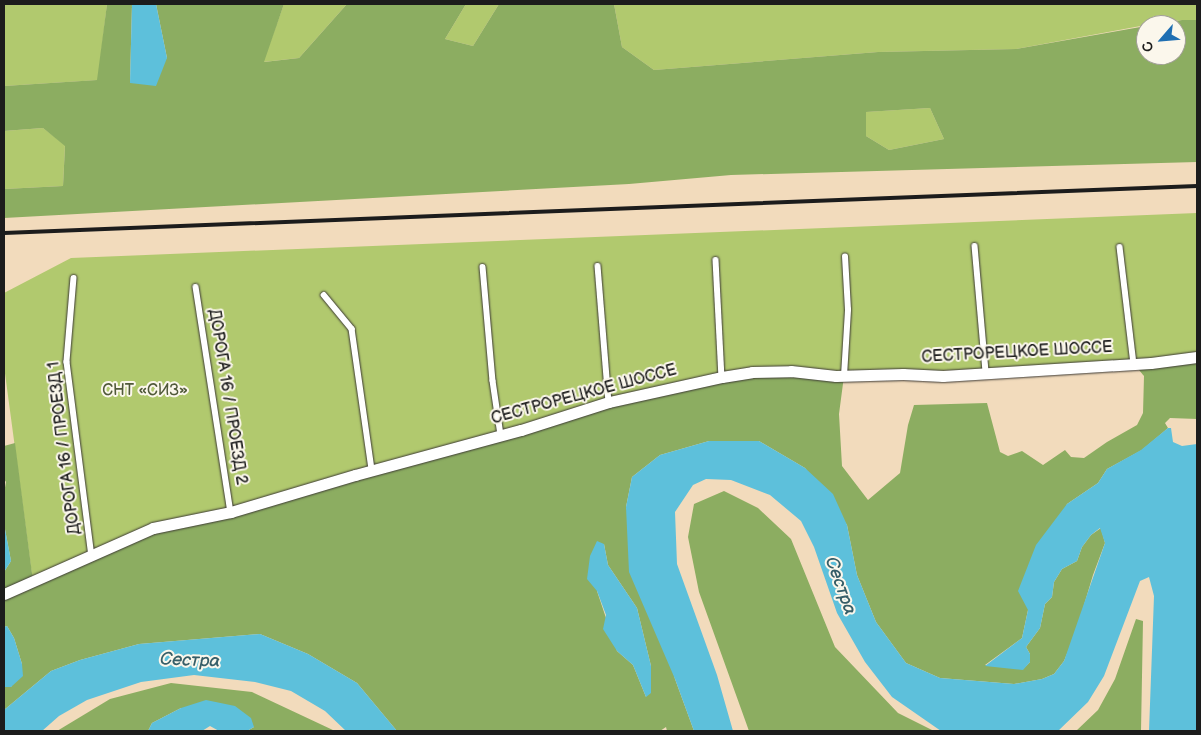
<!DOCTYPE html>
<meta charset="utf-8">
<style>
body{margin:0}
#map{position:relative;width:1201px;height:735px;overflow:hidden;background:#f2dbbc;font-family:"Balsamiq Sans",sans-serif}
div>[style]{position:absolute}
.green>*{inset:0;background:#b1c96e}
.forest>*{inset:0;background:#8cad61}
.water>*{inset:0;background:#5dc0db}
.roads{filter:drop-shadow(0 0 1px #3c3934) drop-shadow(0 0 1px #3c3934)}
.service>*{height:5.5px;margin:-2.75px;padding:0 2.75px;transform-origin:2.75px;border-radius:2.75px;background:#fff}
.minor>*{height:11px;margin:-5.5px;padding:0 5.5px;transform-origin:5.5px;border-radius:5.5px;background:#fff}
.rail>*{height:4px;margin:-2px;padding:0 2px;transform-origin:2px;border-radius:2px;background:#1c1c1c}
span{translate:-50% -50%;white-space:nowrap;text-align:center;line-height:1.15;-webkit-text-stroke:4px #fbf7ec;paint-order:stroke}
.street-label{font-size:16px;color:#1c1c1c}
.park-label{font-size:16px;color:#505939}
.water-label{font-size:18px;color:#365e68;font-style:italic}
.frame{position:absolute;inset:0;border:5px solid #1c1c1c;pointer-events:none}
.north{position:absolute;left:1136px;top:15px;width:50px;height:50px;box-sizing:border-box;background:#fbf7ec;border:1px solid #a29f99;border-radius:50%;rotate:243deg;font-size:14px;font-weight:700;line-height:20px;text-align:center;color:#1c1c1c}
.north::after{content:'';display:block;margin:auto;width:18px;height:22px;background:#1f6fb2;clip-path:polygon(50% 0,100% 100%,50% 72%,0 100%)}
</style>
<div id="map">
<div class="green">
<div style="clip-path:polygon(4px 4px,107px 4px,98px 80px,4px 86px)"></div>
<div style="clip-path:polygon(284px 4px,347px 4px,299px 58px,263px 62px)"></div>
<div style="clip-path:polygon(466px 4px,499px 4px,473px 46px,445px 39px)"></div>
<div style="clip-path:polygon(614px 4px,1197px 4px,1197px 20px,1182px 20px,1146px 25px,1016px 49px,878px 52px,654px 70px,622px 47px)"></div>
<div style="clip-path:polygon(930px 108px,944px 139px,889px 150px,866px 136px,865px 112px)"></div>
<div style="clip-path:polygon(43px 128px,65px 145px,63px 186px,4px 189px,4px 131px)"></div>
<div style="clip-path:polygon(1197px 213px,1197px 357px,844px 376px,33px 582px,4px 366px,4px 293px,71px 258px)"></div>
</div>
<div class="forest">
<div style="clip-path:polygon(evenodd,107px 4px,132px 4px,130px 83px,167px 58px,156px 4px,284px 4px,264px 62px,299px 58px,347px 4px,466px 4px,445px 39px,473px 46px,499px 4px,614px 4px,622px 47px,654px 70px,878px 52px,1016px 49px,1146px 26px,1146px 55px,1176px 55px,1176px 25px,1152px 25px,1182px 20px,1197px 20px,1197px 162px,731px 175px,629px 184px,4px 218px,4px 189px,63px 186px,65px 146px,43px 128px,4px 131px,4px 86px,97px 80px,107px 4px,930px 108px,944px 139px,889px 150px,866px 136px,866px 112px,930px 108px)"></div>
<div style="clip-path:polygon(evenodd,1197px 357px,1197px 419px,1170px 418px,1165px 423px,1168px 428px,1161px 434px,1142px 450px,1107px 469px,1098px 483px,1067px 504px,1028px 610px,1022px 638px,985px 665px,1023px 669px,1030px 662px,1030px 654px,1026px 647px,1040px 628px,1045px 604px,1052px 597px,1054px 582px,1062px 569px,1077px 561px,1082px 547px,1091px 535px,1101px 528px,1105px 543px,1093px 575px,1076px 632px,1064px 661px,1054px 674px,1042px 679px,1014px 684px,940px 678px,906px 663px,876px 622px,857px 575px,847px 525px,805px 468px,759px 441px,709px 441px,660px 455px,632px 477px,626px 507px,675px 679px,694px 731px,667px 731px,666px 727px,660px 731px,397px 731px,357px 683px,308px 654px,260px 634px,139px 644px,80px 660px,51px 671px,4px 710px,4px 687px,11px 687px,22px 664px,14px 638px,7px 626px,4px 627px,4px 572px,11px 561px,4px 524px,4px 493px,6px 482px,4px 479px,4px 446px,15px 443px,33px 581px,153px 528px,722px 377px,844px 376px,839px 414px,842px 466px,868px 500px,900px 473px,908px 425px,914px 405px,987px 403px,1000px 452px,1008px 456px,1022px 451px,1043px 465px,1065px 450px,1071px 457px,1084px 458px,1107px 442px,1137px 425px,1143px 413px,1144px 376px,1134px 364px,1197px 357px,604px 544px,608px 565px,637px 608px,651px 666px,646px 697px,633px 665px,617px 651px,597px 591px,604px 544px)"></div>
<div style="clip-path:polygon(724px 491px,758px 508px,791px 539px,835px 647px,898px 713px,934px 731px,749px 731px,699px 592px,688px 537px,694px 504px)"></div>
<div style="clip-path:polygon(1136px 619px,1143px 621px,1141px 731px,1076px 731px,1098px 710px,1115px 679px)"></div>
<div style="clip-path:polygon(171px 683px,252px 692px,335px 731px,247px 731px,254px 727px,181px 708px,152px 723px,148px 731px,57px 731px,110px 699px)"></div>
</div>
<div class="water">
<div style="clip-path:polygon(132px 4px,156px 4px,167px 58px,156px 86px,130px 83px)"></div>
<div style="clip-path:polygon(1168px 428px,1171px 428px,1173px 442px,1182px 446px,1197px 444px,1197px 731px,1149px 731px,1154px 596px,1149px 577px,1140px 581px,1104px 676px,1088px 702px,1058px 731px,941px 731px,892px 697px,865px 662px,837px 613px,814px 547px,801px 521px,770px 495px,731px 480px,706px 479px,693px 485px,675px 512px,677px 564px,717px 675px,733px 731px,694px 731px,675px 679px,629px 572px,626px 507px,632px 477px,660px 455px,709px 441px,759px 441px,805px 468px,833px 494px,847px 525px,857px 575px,876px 622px,906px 663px,940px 678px,1014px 684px,1042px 679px,1054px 674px,1064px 661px,1105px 543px,1100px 528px,1091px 535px,1082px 547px,1077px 561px,1062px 569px,1054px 582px,1052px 597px,1045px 604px,1040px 628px,1026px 647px,1030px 654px,1030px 662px,1023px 670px,985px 666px,1022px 638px,1028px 610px,1018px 591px,1036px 545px,1067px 504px,1098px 483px,1107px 469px,1141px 450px)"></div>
<div style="clip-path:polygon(4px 524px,11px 561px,4px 572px)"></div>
<div style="clip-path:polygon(597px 541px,604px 544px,608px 565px,637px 608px,651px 666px,651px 693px,646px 697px,633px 665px,617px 651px,603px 629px,606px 615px,597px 591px,587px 579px,590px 556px)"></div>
<div style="clip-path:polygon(7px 626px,14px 638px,22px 664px,23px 676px,11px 687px,4px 687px,4px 627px)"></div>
<div style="clip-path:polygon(260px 634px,308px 654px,357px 683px,397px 731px,346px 731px,325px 711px,291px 691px,255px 682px,194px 675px,141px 682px,87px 700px,59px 716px,42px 731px,4px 731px,4px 710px,51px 671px,80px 660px,139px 644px)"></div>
<div style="clip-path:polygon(206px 700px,235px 706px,251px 718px,254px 727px,247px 731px,219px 731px,210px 726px,202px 731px,148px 731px,152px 723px,181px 708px)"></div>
</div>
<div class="roads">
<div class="service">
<div style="left:975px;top:246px;width:126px;rotate:85deg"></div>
<div style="left:1120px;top:247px;width:118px;rotate:83.2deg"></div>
<div style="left:716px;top:260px;width:117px;rotate:87.1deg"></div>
<div style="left:598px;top:266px;width:136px;rotate:85.4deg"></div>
<div style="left:483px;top:267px;width:114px;rotate:85deg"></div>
<div style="left:493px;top:381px;width:55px;rotate:81.6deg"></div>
<div style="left:74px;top:278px;width:84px;rotate:94.8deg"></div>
<div style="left:67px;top:362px;width:196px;rotate:82.7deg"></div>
<div style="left:196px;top:287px;width:228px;rotate:81.2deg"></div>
<div style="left:324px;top:295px;width:44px;rotate:50.5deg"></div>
<div style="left:352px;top:329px;width:142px;rotate:81.9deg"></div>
<div style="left:844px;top:376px;width:66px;rotate:-86.5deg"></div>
<div style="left:848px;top:310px;width:53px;rotate:-93.2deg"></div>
</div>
<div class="minor">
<div style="left:4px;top:594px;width:163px;rotate:-23.9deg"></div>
<div style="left:153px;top:528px;width:80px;rotate:-11.6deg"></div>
<div style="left:231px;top:512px;width:129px;rotate:-16.6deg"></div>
<div style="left:355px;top:475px;width:172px;rotate:-15.2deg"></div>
<div style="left:521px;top:430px;width:92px;rotate:-17.7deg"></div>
<div style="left:609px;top:402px;width:116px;rotate:-12.5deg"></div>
<div style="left:722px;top:377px;width:30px;rotate:-9deg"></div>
<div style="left:752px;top:372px;width:39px;rotate:-1deg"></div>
<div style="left:791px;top:371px;width:45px;rotate:6.3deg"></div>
<div style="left:836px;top:376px;width:67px;rotate:-1.7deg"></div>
<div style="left:903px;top:374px;width:40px;rotate:2.9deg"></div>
<div style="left:943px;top:376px;width:208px;rotate:-3.6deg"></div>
<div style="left:1151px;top:363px;width:46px;rotate:-7.4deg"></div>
</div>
</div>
<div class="rail">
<div style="left:4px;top:233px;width:1194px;rotate:-2.26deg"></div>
</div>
<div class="street-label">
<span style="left:1017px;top:353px;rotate:-3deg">СЕСТРОРЕЦКОЕ ШОССЕ</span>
<span style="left:584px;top:395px;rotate:-15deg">СЕСТРОРЕЦКОЕ ШОССЕ</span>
<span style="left:227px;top:397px;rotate:81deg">ДОРОГА 16 / ПРОЕЗД 2</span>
<span style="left:65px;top:448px;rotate:-97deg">ДОРОГА 16 / ПРОЕЗД 1</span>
</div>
<div class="park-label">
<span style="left:145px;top:391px">СНТ «СИЗ»</span>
</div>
<div class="water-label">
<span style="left:840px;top:586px;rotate:70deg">Сестра</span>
<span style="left:190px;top:661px;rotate:2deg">Сестра</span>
</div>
<div class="frame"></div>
<div class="north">С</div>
</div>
